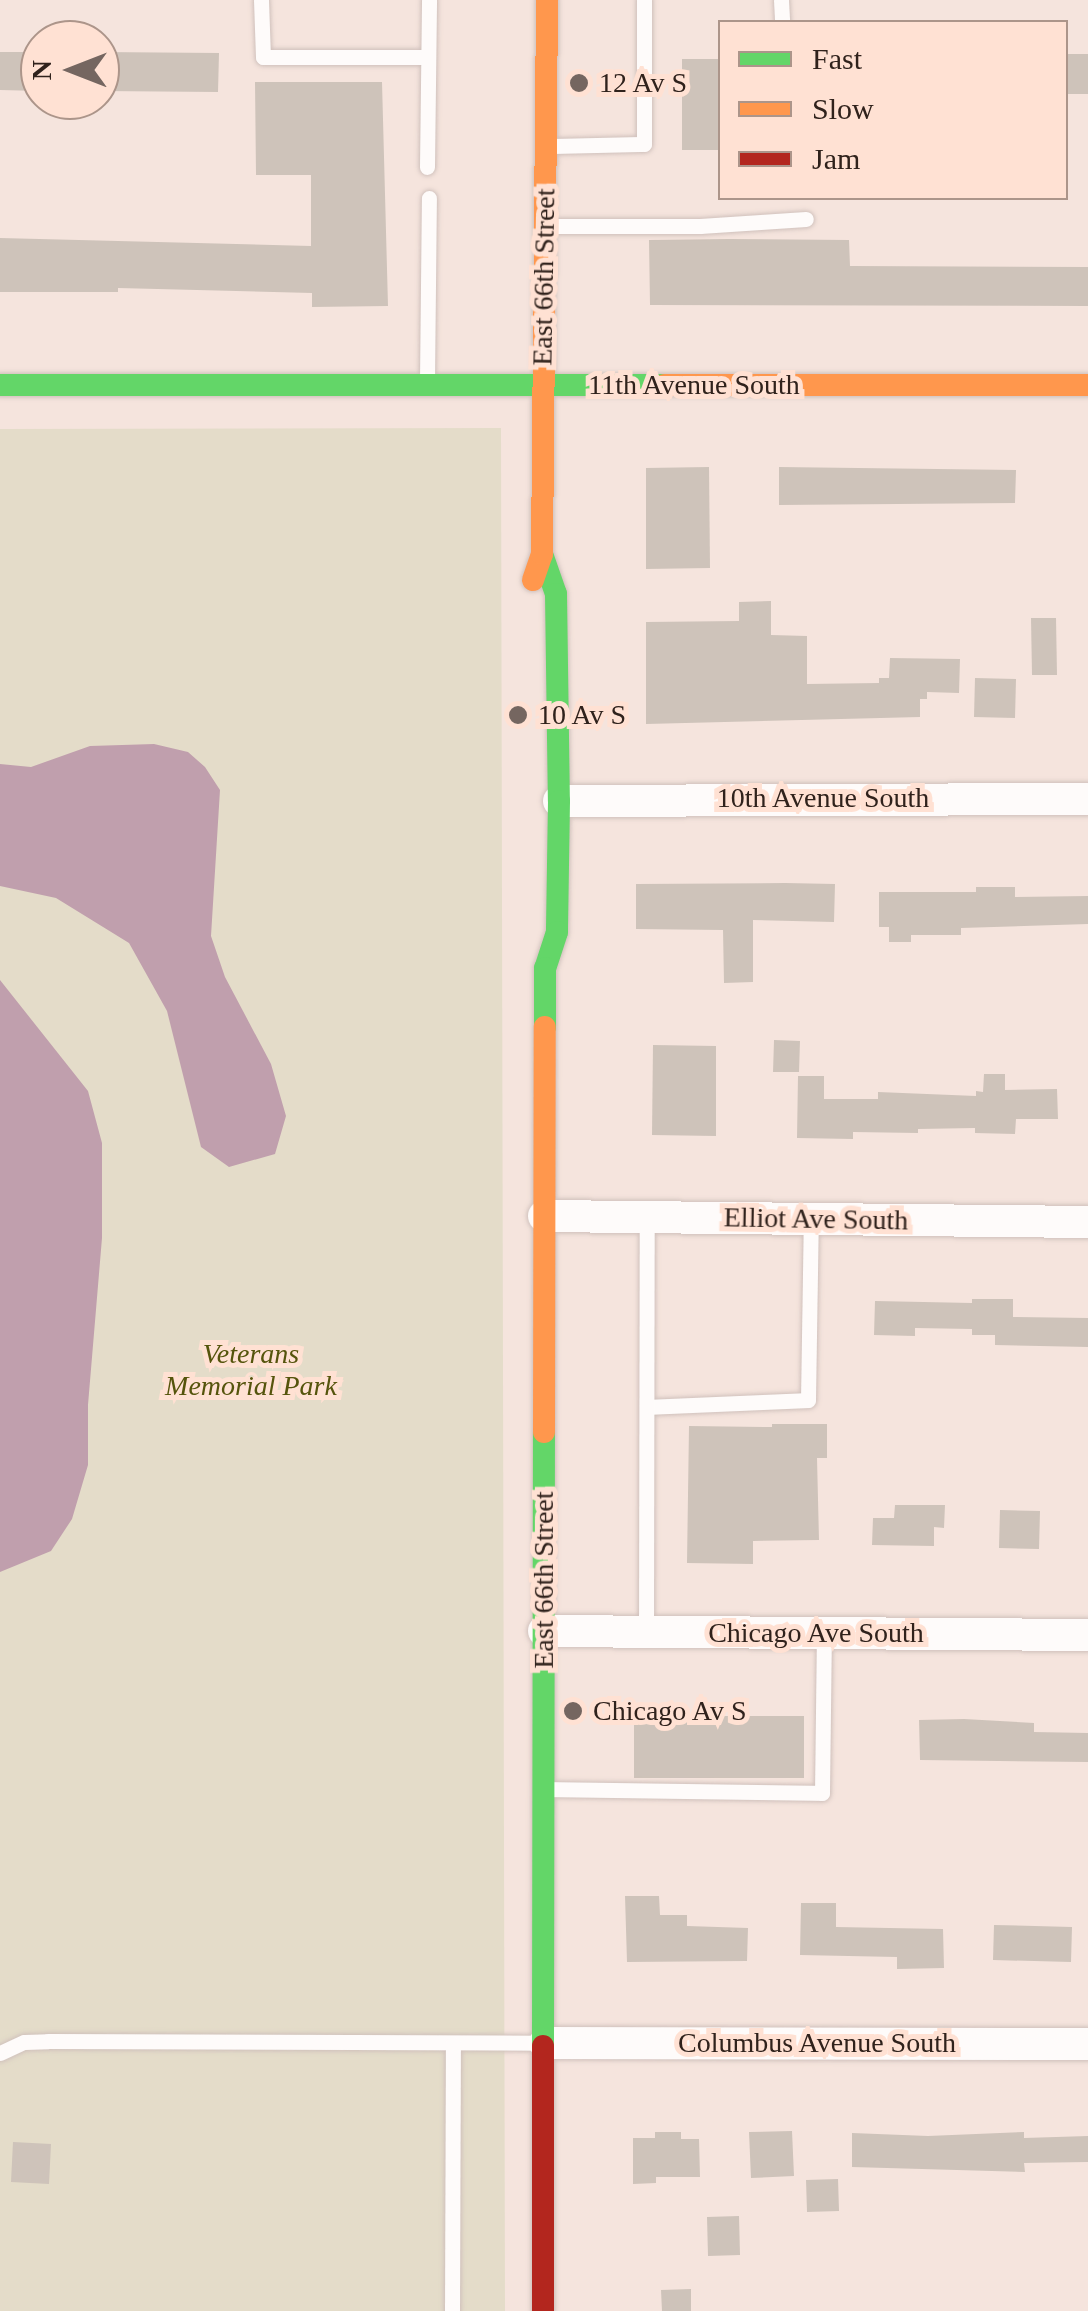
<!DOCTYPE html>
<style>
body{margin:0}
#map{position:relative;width:1088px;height:2311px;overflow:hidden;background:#f5e4dd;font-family:Georgia,serif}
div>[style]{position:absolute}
.green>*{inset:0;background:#e4dcc9}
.water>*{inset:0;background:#c09fad}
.building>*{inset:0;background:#cec3ba}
.roads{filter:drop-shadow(0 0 2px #d0c1bc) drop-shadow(0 0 2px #d0c1bc)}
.lane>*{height:15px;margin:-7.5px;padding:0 7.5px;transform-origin:7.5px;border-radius:7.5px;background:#fefbfa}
.street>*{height:32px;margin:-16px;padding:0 16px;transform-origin:16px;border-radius:16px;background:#fefbfa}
.fast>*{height:22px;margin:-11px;padding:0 11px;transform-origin:11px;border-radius:11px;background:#63d668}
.slow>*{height:22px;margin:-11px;padding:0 11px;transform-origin:11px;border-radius:11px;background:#ff974d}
.jam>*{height:22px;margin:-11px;padding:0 11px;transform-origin:11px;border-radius:11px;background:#b3261e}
.dots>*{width:28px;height:28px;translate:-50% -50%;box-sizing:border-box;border:5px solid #ffe1d3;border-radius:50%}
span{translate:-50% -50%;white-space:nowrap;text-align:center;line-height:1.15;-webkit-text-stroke:10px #ffe1d3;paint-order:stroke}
.poi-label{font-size:28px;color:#30221c}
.left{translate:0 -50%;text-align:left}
.street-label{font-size:28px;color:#30221c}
.park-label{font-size:28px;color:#55540c;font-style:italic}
.legend{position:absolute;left:718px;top:20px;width:350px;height:180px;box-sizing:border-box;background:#ffe1d3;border:2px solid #ac958a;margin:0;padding:12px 18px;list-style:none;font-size:30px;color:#30221c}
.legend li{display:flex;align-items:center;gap:20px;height:50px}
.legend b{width:50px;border:2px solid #ac958a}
.north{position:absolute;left:20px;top:20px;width:100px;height:100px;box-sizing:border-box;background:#ffe1d3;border:2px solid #ac958a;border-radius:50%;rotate:270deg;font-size:28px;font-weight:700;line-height:40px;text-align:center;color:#30221c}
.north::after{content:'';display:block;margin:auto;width:35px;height:45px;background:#756660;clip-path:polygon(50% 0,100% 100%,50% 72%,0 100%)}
</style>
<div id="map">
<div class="green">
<div style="clip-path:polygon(501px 428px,505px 2311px,0 2311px,0 429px)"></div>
</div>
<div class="water">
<div style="clip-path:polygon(154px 744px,188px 752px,205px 767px,220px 790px,211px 936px,225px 977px,271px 1064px,286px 1116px,275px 1154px,229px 1167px,201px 1147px,167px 1011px,129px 943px,56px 898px,0 886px,0 764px,31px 767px,90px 746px)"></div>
<div style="clip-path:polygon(0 980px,88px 1091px,102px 1143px,102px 1238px,88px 1405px,88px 1465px,72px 1519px,51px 1551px,0 1572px)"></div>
</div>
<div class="building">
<div style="clip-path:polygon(0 52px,40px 52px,40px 91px,0 90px)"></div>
<div style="clip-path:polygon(100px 52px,219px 53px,218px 92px,100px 91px)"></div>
<div style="clip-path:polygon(1066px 54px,1088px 54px,1088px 94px,1066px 94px)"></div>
<div style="clip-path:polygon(682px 59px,720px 59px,720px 150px,682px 150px)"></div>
<div style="clip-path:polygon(255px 82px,382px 82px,388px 306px,312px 307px,312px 293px,118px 288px,118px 292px,0 292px,0 238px,311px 246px,311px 175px,256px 175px)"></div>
<div style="clip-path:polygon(729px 239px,849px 240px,850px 266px,1088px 267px,1088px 306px,650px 305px,649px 240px)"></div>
<div style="clip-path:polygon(709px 467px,710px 568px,646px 569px,646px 468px)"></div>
<div style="clip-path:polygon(779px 467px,1016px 470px,1015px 503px,779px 505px)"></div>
<div style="clip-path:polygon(771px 601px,771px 635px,807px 636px,807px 684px,879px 683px,879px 678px,889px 678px,890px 658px,960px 659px,959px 693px,927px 692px,927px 699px,920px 699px,920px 717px,646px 724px,646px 622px,739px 621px,739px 602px)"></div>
<div style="clip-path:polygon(1031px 618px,1056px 618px,1057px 675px,1032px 675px)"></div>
<div style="clip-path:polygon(975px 678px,1016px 679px,1015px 718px,974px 717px)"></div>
<div style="clip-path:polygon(785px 883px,835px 884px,834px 922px,753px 920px,753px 982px,724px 983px,723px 930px,636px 929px,636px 884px)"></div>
<div style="clip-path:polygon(976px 887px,1015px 887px,1015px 897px,1088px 896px,1088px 924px,961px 928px,961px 935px,911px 935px,911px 942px,889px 942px,889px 927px,879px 927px,879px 892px,976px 892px)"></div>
<div style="clip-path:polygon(774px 1040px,800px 1041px,799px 1072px,773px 1072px)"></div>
<div style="clip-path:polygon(653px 1045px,716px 1046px,716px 1136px,652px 1135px)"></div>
<div style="clip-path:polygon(984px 1074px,1005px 1074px,1005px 1090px,1057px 1089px,1058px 1119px,1016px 1119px,1015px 1134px,975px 1133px,975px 1128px,918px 1129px,918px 1133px,853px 1132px,853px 1139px,797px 1138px,798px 1076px,824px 1076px,824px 1099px,878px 1099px,878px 1092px,976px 1096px,976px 1091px,983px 1092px)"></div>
<div style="clip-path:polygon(972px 1299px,1013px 1299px,1013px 1317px,1088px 1318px,1088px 1347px,995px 1345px,995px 1335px,972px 1335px,972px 1329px,915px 1328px,915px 1336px,874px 1335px,875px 1301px,972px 1303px)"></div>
<div style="clip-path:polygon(772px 1424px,827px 1424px,827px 1458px,817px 1458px,819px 1540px,753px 1541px,753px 1564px,687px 1563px,689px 1426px,772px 1427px)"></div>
<div style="clip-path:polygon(895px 1505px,945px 1505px,944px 1528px,934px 1527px,934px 1546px,872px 1545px,873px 1518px,894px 1518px)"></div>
<div style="clip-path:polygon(1000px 1510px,1040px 1511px,1039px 1549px,999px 1548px)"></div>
<div style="clip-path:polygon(658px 1716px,804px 1716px,804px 1778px,634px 1778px,634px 1724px,658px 1724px)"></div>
<div style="clip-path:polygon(964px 1719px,1034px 1723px,1034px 1732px,1088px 1733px,1088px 1762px,920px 1760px,919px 1720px)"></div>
<div style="clip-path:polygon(625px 1896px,659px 1896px,660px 1915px,687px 1915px,687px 1926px,748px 1928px,747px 1961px,627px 1962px)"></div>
<div style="clip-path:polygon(801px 1903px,836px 1903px,836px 1927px,943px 1929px,944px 1968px,897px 1969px,897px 1957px,800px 1955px)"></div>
<div style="clip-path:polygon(994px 1925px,1072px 1927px,1071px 1962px,993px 1960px)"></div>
<div style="clip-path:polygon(792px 2131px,794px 2176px,751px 2178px,749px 2132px)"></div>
<div style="clip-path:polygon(655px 2132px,681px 2132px,681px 2139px,699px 2139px,700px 2177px,656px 2177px,656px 2183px,633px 2184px,633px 2138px,655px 2138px)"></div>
<div style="clip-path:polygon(1024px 2132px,1024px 2138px,1088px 2136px,1088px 2162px,1024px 2163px,1025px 2172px,852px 2167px,852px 2133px,928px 2136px)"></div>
<div style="clip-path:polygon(13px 2142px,51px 2144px,49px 2184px,11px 2182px)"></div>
<div style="clip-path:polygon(838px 2179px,839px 2211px,807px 2212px,806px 2180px)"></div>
<div style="clip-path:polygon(739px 2216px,740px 2255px,708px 2256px,707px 2217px)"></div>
<div style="clip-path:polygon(691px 2289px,691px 2311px,662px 2311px,661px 2290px)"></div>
</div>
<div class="roads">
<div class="lane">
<div style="left:261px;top:0;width:57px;rotate:88deg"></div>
<div style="left:263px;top:57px;width:165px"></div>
<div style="left:781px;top:0;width:22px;rotate:87deg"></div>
<div style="left:549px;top:146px;width:95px;rotate:-1.2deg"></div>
<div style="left:644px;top:144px;width:144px;rotate:-90deg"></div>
<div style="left:427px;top:167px;width:167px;rotate:-89.3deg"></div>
<div style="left:550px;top:226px;width:150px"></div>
<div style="left:700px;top:226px;width:106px;rotate:-3.8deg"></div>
<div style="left:427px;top:381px;width:183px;rotate:-89.4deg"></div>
<div style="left:647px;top:1407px;width:161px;rotate:-2.5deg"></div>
<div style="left:808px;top:1400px;width:181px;rotate:-89.1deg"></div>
<div style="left:646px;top:1632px;width:415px;rotate:-89.9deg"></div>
<div style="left:549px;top:1789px;width:273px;rotate:0.8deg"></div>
<div style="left:822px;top:1793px;width:160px;rotate:-89.3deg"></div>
<div style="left:0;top:2053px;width:26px;rotate:-25deg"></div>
<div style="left:24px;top:2042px;width:24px;rotate:-2deg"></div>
<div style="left:48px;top:2041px;width:491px;rotate:0.2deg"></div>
<div style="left:452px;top:2311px;width:267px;rotate:-89.8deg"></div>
</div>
<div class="street">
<div style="left:559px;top:801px;width:529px;rotate:-0.22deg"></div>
<div style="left:544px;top:1216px;width:544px;rotate:0.63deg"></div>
<div style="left:544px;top:1631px;width:544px;rotate:0.42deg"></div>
<div style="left:545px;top:2043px;width:543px;rotate:0.11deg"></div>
</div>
<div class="fast">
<div style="left:0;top:385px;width:665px"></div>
<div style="left:542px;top:554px;width:42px;rotate:70.7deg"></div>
<div style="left:556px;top:594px;width:207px;rotate:89.2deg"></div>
<div style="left:559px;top:801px;width:131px;rotate:90.9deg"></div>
<div style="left:557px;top:932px;width:38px;rotate:108deg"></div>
<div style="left:545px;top:968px;width:59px;rotate:90deg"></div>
<div style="left:543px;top:2046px;width:614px;rotate:-89.91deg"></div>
</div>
<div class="slow">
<div style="left:665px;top:385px;width:423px"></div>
<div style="left:533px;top:580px;width:28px;rotate:-71deg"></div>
<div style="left:542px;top:554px;width:554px;rotate:-89.48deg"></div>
<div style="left:544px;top:1432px;width:405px;rotate:-89.9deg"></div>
</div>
<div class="jam">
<div style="left:543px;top:2311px;width:265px;rotate:-90deg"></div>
</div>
</div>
<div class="dots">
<div style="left:579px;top:83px;background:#756660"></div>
<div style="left:518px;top:715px;background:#756660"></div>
<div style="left:573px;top:1711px;background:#756660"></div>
</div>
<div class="poi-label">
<span class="left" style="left:599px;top:83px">12 Av S</span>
<span class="left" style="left:538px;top:715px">10 Av S</span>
<span class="left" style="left:593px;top:1711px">Chicago Av S</span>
</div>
<div class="street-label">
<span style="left:544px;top:277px;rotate:-89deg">East 66th Street</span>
<span style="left:694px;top:385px">11th Avenue South</span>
<span style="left:823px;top:798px">10th Avenue South</span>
<span style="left:816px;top:1219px;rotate:1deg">Elliot Ave South</span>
<span style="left:544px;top:1580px;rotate:-90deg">East 66th Street</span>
<span style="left:816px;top:1633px">Chicago Ave South</span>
<span style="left:817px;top:2043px">Columbus Avenue South</span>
</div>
<div class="park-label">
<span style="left:251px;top:1370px">Veterans<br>Memorial Park</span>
</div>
<ul class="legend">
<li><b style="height:12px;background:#63d668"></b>Fast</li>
<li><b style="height:12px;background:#ff974d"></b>Slow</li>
<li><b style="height:12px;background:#b3261e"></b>Jam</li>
</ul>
<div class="north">N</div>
</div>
